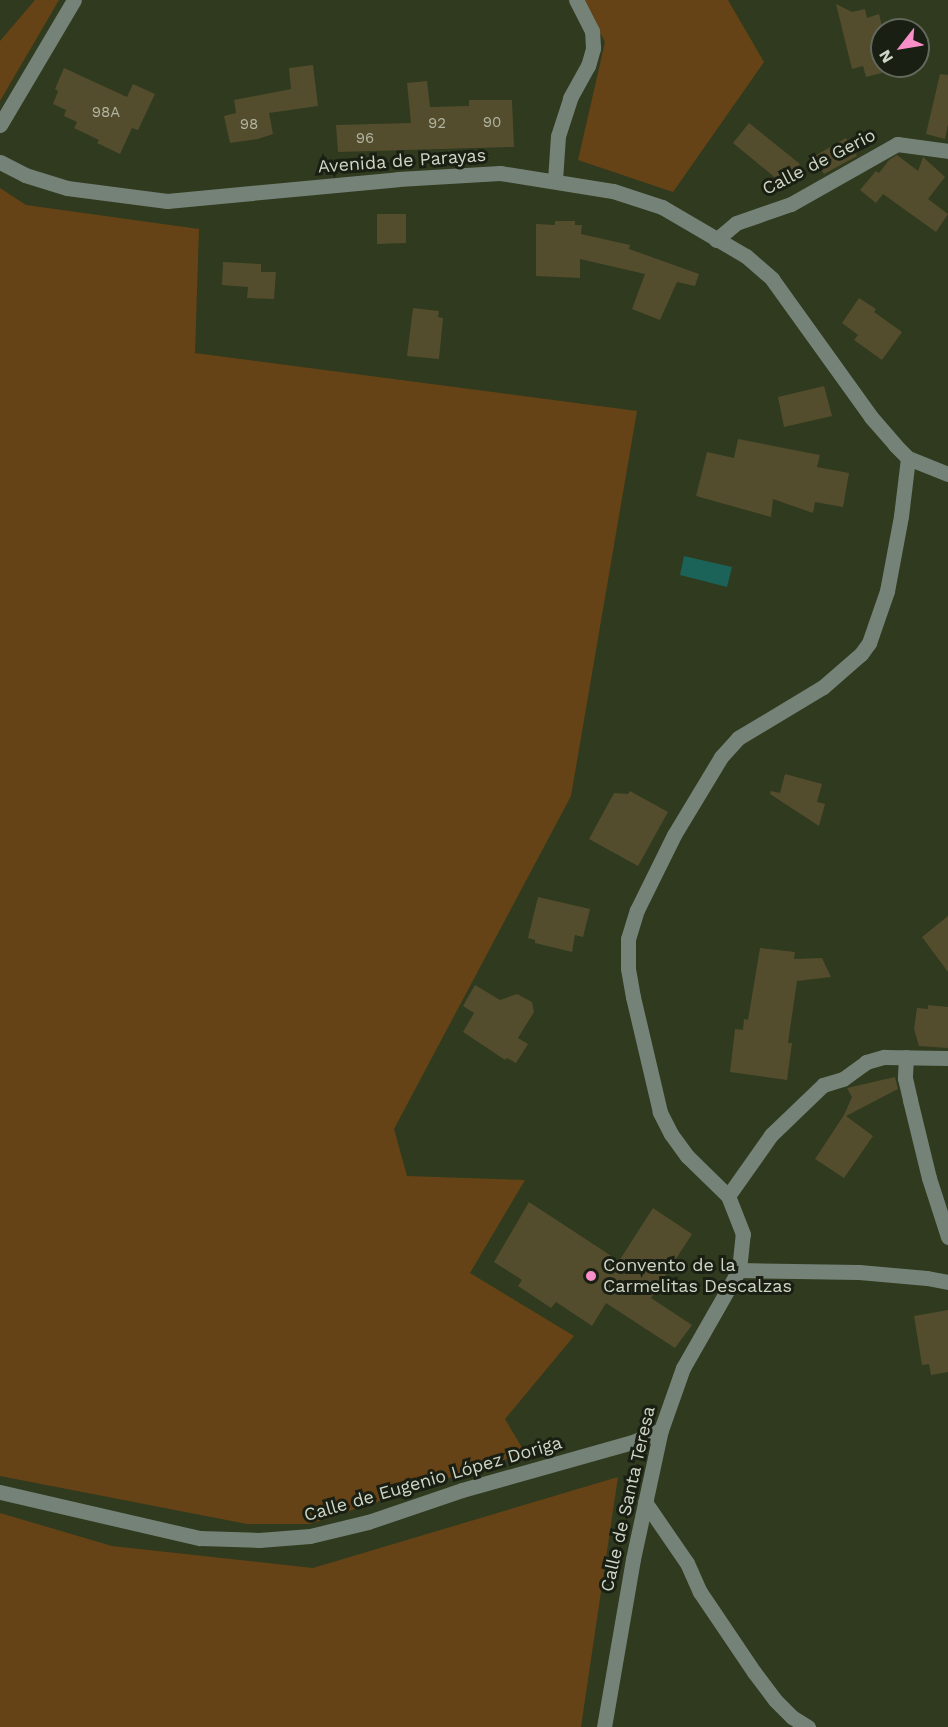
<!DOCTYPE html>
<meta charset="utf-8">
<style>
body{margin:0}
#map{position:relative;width:948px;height:1727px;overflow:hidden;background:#303a1e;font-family:"Work Sans",sans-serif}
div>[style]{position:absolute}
.green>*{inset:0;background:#654316}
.water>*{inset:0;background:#1b6358}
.building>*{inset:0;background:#534d2e}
.minor>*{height:15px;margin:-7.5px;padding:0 7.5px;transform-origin:7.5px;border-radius:7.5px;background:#758278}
.dots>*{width:16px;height:16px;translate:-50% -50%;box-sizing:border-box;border:3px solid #1a1f13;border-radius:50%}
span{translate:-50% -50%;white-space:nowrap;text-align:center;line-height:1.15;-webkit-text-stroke:6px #1a1f13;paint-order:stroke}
.number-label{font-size:15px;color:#b0b4a0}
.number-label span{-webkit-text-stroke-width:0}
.street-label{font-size:18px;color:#cfd6c6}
.poi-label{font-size:18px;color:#cfd6c6}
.left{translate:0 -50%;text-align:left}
.north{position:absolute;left:870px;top:18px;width:60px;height:60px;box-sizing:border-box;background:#1a1f13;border:2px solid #62685b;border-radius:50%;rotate:239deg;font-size:16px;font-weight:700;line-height:24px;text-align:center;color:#cfd6c6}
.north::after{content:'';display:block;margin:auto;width:21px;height:27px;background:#f98fc9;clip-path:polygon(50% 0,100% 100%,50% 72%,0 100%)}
</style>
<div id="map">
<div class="green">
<div style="clip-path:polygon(35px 0,59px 0,0 101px,0 41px)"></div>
<div style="clip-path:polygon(582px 0,728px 0,764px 62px,673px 192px,578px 160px,605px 42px)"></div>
<div style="clip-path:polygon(0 188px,26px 205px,199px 229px,195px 353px,637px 411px,571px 796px,394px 1129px,407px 1176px,525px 1180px,470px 1273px,574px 1336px,505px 1419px,525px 1453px,310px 1524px,247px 1524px,0 1476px)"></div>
<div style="clip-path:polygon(618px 1477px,581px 1727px,0 1727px,0 1513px,112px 1546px,313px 1568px)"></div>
</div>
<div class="water">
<div style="clip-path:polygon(684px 556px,732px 567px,727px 587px,680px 575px)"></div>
</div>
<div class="building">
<div style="clip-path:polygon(836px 4px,852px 12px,865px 9px,867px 18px,879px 14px,883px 30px,882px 66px,892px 66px,893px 70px,866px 77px,863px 66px,852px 69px)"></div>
<div style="clip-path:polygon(313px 65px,318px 106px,269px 113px,273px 134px,258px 139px,230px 143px,224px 116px,236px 113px,234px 100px,291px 89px,289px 68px)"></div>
<div style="clip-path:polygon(64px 68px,127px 97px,133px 84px,155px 94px,138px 130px,132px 128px,120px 154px,97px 143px,99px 140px,74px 128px,77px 122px,64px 116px,66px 110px,53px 104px,58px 91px,55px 89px)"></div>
<div style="clip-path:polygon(940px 74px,948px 75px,948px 124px,945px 139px,926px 134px)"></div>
<div style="clip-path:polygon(427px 81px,430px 107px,469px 106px,469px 100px,512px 100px,514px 147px,338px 152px,336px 125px,411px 123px,407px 83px)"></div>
<div style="clip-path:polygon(749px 123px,800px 164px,783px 184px,733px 143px)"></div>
<div style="clip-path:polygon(846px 138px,857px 156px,824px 174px,813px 157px)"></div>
<div style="clip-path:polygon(897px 155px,918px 171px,923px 157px,945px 177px,928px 199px,948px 214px,936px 232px,883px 194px,876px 203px,860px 190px,876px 171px,879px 173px,889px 160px)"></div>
<div style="clip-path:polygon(377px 214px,406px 214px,406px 243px,377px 244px)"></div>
<div style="clip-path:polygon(555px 221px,575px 221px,575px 225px,582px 225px,581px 234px,630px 245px,629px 249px,699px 274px,695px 286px,677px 282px,660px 320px,632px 309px,645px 274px,580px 259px,580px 278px,536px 276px,536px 224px,555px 225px)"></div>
<div style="clip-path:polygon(223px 262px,261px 264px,261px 272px,276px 272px,274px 299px,247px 298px,248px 287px,222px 285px)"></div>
<div style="clip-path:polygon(859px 298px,876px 309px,874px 312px,902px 332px,882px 360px,854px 340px,858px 335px,842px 323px)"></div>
<div style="clip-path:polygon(413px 308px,439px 311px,438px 317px,443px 318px,439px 359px,407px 356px)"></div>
<div style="clip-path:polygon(824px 386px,832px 416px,784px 427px,778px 397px)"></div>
<div style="clip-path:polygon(738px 439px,820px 455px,817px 467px,849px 473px,843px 507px,815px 502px,813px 513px,773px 499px,771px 517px,696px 496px,707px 452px,734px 458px)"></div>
<div style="clip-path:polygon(785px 774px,822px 784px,817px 802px,825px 804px,819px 826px,770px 794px,771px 791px,780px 793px)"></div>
<div style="clip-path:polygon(630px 791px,668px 812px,638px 866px,589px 839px,614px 793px,628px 794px)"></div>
<div style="clip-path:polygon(538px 897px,590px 909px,583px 937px,575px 935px,572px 952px,535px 943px,535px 940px,528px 938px)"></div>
<div style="clip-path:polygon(948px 916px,948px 972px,922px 937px)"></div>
<div style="clip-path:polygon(760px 948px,795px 952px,794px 959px,822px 958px,831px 977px,797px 981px,788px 1043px,792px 1043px,787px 1080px,730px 1072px,735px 1029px,743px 1030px,744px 1019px,748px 1020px)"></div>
<div style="clip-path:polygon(475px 985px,500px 1000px,517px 994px,532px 1002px,534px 1012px,518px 1038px,528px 1044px,516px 1063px,507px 1058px,505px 1060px,463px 1032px,474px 1013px,463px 1006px)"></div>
<div style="clip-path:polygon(928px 1005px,948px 1007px,948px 1048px,919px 1046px,914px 1029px,917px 1008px,928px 1009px)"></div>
<div style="clip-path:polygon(895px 1077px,898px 1089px,846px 1116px,873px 1136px,844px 1178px,815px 1159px,844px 1115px,852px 1097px,847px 1088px)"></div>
<div style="clip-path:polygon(529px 1202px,619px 1261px,653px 1208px,692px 1234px,651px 1298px,692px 1325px,675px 1348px,606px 1303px,592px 1326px,556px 1302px,551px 1308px,518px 1286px,522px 1280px,494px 1262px)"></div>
<div style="clip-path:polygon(948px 1310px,948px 1372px,931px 1375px,929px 1364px,922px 1365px,914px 1316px)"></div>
</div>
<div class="minor">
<div style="left:0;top:125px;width:145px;rotate:-59.4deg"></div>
<div style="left:0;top:162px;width:28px;rotate:27deg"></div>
<div style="left:25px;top:175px;width:44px;rotate:17.2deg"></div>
<div style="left:67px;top:188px;width:101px;rotate:7.4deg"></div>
<div style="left:167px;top:201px;width:232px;rotate:-5.4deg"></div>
<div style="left:398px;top:179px;width:102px;rotate:-3.4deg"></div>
<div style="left:500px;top:173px;width:114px;rotate:9.1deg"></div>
<div style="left:613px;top:191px;width:52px;rotate:18.1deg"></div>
<div style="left:662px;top:207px;width:97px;rotate:30.3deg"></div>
<div style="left:746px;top:256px;width:35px;rotate:41deg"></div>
<div style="left:772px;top:279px;width:170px;rotate:54.3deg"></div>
<div style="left:871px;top:417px;width:37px;rotate:49deg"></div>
<div style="left:895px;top:445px;width:18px;rotate:45deg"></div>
<div style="left:908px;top:458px;width:43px;rotate:21.8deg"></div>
<div style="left:555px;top:180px;width:44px;rotate:-86.1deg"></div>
<div style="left:558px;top:136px;width:40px;rotate:-72deg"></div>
<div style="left:570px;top:98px;width:37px;rotate:-61deg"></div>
<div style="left:588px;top:66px;width:19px;rotate:-74deg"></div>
<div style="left:593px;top:48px;width:17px;rotate:-93deg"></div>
<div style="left:592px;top:31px;width:35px;rotate:-117deg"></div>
<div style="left:716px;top:240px;width:26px;rotate:-40deg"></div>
<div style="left:736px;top:223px;width:58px;rotate:-19.1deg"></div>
<div style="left:791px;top:204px;width:122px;rotate:-29.5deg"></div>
<div style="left:897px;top:144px;width:51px;rotate:7.8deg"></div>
<div style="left:906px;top:1057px;width:21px;rotate:93deg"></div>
<div style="left:905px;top:1078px;width:23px;rotate:77deg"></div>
<div style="left:910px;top:1100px;width:80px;rotate:76.3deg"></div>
<div style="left:929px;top:1178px;width:62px;rotate:72.1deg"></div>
<div style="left:728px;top:1196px;width:75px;rotate:-54.8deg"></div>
<div style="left:771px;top:1135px;width:72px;rotate:-43.9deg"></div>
<div style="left:823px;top:1085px;width:21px;rotate:-17deg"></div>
<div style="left:843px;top:1079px;width:29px;rotate:-36deg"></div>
<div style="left:866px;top:1062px;width:19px;rotate:-16deg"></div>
<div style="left:884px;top:1057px;width:64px;rotate:0.9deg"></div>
<div style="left:739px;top:1270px;width:120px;rotate:1deg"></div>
<div style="left:859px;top:1272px;width:68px;rotate:5deg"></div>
<div style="left:927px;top:1278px;width:21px;rotate:11deg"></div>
<div style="left:0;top:1492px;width:205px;rotate:13deg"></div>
<div style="left:200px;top:1538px;width:59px;rotate:1.9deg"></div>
<div style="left:259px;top:1540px;width:51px;rotate:-4.5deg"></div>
<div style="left:310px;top:1536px;width:60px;rotate:-13.6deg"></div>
<div style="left:368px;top:1522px;width:99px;rotate:-18.8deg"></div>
<div style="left:462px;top:1490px;width:178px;rotate:-15.7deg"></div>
<div style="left:633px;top:1442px;width:30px;rotate:-23deg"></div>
<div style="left:645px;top:1502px;width:74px;rotate:55.5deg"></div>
<div style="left:687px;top:1563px;width:32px;rotate:66deg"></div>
<div style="left:700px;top:1592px;width:97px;rotate:56deg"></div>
<div style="left:754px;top:1672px;width:35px;rotate:53deg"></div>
<div style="left:775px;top:1700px;width:24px;rotate:45deg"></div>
<div style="left:792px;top:1717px;width:19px;rotate:32deg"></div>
<div style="left:604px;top:1727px;width:170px;rotate:-80.2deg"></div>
<div style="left:633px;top:1559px;width:132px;rotate:-77.8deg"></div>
<div style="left:661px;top:1430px;width:66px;rotate:-70.5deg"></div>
<div style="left:683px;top:1368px;width:113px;rotate:-60.3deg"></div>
<div style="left:739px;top:1270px;width:36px;rotate:-84deg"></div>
<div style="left:743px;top:1234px;width:41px;rotate:-111.5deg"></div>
<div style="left:728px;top:1196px;width:57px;rotate:-135.7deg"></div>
<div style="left:687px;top:1156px;width:27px;rotate:-126deg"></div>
<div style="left:671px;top:1134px;width:25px;rotate:-117deg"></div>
<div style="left:660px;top:1112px;width:118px;rotate:-103.2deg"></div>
<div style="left:633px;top:997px;width:29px;rotate:-100deg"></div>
<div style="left:628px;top:968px;width:29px;rotate:-90deg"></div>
<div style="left:628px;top:939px;width:30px;rotate:-73deg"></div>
<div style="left:637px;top:910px;width:84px;rotate:-63.7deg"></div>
<div style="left:674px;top:835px;width:91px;rotate:-58.9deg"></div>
<div style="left:721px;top:757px;width:25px;rotate:-48deg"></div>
<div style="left:738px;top:738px;width:99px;rotate:-31deg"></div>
<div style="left:823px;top:687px;width:50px;rotate:-41deg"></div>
<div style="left:861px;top:654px;width:14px;rotate:-54deg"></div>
<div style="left:869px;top:643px;width:55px;rotate:-70.9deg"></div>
<div style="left:887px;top:591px;width:76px;rotate:-79.4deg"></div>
<div style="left:901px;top:516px;width:58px;rotate:-83.1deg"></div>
</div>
<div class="dots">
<div style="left:591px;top:1276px;background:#f98fc9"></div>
</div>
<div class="number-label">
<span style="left:106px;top:113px">98A</span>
<span style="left:492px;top:123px">90</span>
<span style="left:437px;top:124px">92</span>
<span style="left:249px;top:125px">98</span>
<span style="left:365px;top:139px">96</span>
</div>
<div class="street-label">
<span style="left:402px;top:161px;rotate:-4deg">Avenida de Parayas</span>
<span style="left:819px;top:162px;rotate:-27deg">Calle de Gerio</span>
<span style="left:433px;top:1479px;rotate:-16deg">Calle de Eugenio López Doriga</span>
<span style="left:628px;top:1499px;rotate:-77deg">Calle de Santa Teresa</span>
</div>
<div class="poi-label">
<span class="left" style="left:603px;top:1276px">Convento de la<br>Carmelitas Descalzas</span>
</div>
<div class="north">N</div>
</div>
